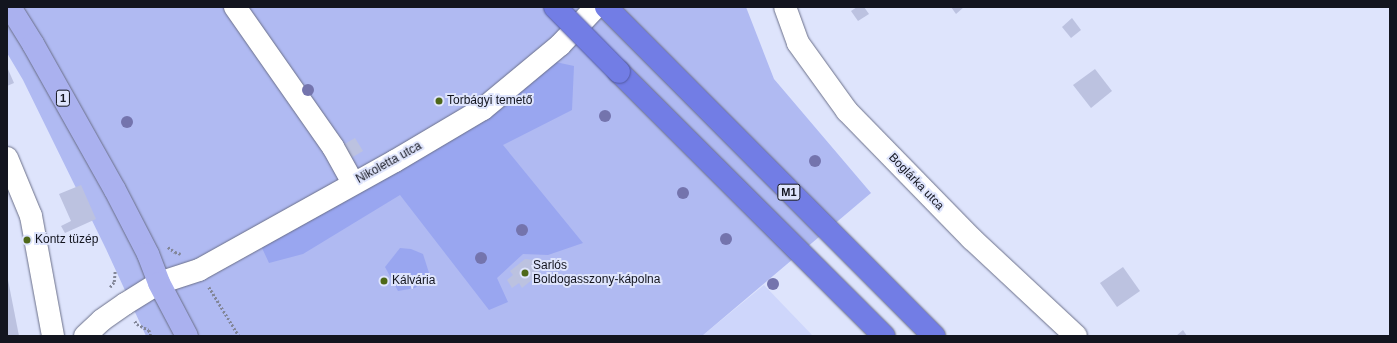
<!DOCTYPE html>
<meta charset="utf-8">
<style>
body{margin:0}
#map{position:relative;width:1397px;height:343px;overflow:hidden;background:#dee4fc;font-family:Arial,sans-serif}
div>[style]{position:absolute}
.built>*{inset:0;background:#ced6fb}
.green>*{inset:0;background:#b0baf2}
.forest>*{inset:0;background:#99a6f0}
.building>*{inset:0;background:#bcc2e0}
.path>*{height:2.5px;margin-top:-1.25px;transform-origin:0;background:repeating-linear-gradient(90deg,#828698 0 2px,transparent 0 4px)}
.roads{filter:drop-shadow(0 0 1px #6a6f89) drop-shadow(0 0 1px #6a6f89)}
.minor>*{height:22px;margin:-11px;padding:0 11px;transform-origin:11px;border-radius:11px;background:#fff}
.major>*{height:22px;margin:-11px;padding:0 11px;transform-origin:11px;border-radius:11px;background:#aab1ef}
.highway>*{height:22px;margin:-11px;padding:0 11px;transform-origin:11px;border-radius:11px;background:#727de5}
.bridges{filter:drop-shadow(0 0 1px #5159a0) drop-shadow(0 0 1px #5159a0)}
.highway-bridge>*{height:22px;margin:-11px;padding:0 11px;transform-origin:11px;border-radius:11px;background:#727de5}
.trees>*{width:12px;height:12px;margin:-6px;border-radius:50%;background:#7474ad}
.dots>*{width:11px;height:11px;translate:-50% -50%;box-sizing:border-box;border:2px solid #dee4fc;border-radius:50%}
span{translate:-50% -50%;white-space:nowrap;text-align:center;line-height:1.15;-webkit-text-stroke:4px #dee4fc;paint-order:stroke}
.shield-label span{padding:1px 3px;background:#dee4fc;border:1px solid;border-radius:3px;-webkit-text-stroke-width:0}
.shield-label{font-size:11px;color:#13151f;font-weight:700}
.poi-label{font-size:12px;color:#13151f}
.left{translate:0 -50%;text-align:left}
.street-label{font-size:12px;color:#13151f}
.frame{position:absolute;inset:0;border:8px solid #13151f;pointer-events:none}
</style>
<div id="map">
<div class="built">
<div style="clip-path:polygon(764px 285px,813px 336px,702px 336px)"></div>
</div>
<div class="green">
<div style="clip-path:polygon(7px 7px,746px 7px,774px 79px,871px 193px,702px 336px,146px 336px,106px 249px,23px 80px,7px 53px)"></div>
</div>
<div class="forest">
<div style="clip-path:polygon(551px 61px,574px 66px,572px 110px,503px 145px,583px 243px,548px 255px,523px 254px,497px 278px,508px 302px,489px 310px,400px 195px,303px 254px,269px 263px,262px 248px,285px 223px,456px 138px)"></div>
<div style="clip-path:polygon(400px 248px,411px 249px,423px 254px,430px 276px,415px 288px,398px 291px,385px 267px)"></div>
</div>
<div class="building">
<div style="clip-path:polygon(857px 7px,864px 7px,869px 14px,858px 21px,851px 11px)"></div>
<div style="clip-path:polygon(951px 7px,964px 7px,956px 14px)"></div>
<div style="clip-path:polygon(1072px 18px,1081px 30px,1071px 38px,1062px 27px)"></div>
<div style="clip-path:polygon(7px 67px,14px 83px,7px 86px)"></div>
<div style="clip-path:polygon(1095px 69px,1112px 91px,1091px 108px,1073px 85px)"></div>
<div style="clip-path:polygon(355px 138px,363px 151px,351px 158px,343px 145px)"></div>
<div style="clip-path:polygon(81px 185px,96px 219px,65px 233px,61px 226px,71px 221px,59px 194px)"></div>
<div style="clip-path:polygon(525px 259px,535px 260px,540px 267px,538px 275px,522px 288px,519px 283px,512px 288px,507px 280px,513px 275px,510px 271px)"></div>
<div style="clip-path:polygon(1123px 267px,1140px 291px,1117px 307px,1100px 283px)"></div>
<div style="clip-path:polygon(7px 280px,8px 280px,19px 336px,7px 336px)"></div>
<div style="clip-path:polygon(1183px 330px,1187px 336px,1176px 336px)"></div>
</div>
<div class="path">
<div style="left:168px;top:247px;width:9px;rotate:36deg"></div>
<div style="left:175px;top:252px;width:6px;rotate:18deg"></div>
<div style="left:110px;top:287px;width:6px;rotate:-51deg"></div>
<div style="left:114px;top:282px;width:11px;rotate:-85deg"></div>
<div style="left:209px;top:287px;width:57px;rotate:58.5deg"></div>
<div style="left:135px;top:321px;width:4px;rotate:56deg"></div>
<div style="left:137px;top:324px;width:13px;rotate:27deg"></div>
<div style="left:149px;top:330px;width:6px;rotate:72deg"></div>
</div>
<div class="roads">
<div class="minor">
<div style="left:235px;top:7px;width:171px;rotate:55deg"></div>
<div style="left:333px;top:147px;width:41px;rotate:60.9deg"></div>
<div style="left:785px;top:7px;width:38px;rotate:70deg"></div>
<div style="left:798px;top:43px;width:84px;rotate:54.2deg"></div>
<div style="left:847px;top:111px;width:179px;rotate:45.7deg"></div>
<div style="left:972px;top:239px;width:142px;rotate:43deg"></div>
<div style="left:7px;top:158px;width:63px;rotate:67.5deg"></div>
<div style="left:31px;top:216px;width:122px;rotate:79.6deg"></div>
<div style="left:85px;top:336px;width:23px;rotate:-43deg"></div>
<div style="left:102px;top:320px;width:28px;rotate:-35deg"></div>
<div style="left:125px;top:304px;width:40px;rotate:-32deg"></div>
<div style="left:159px;top:283px;width:42px;rotate:-18deg"></div>
<div style="left:199px;top:270px;width:224px;rotate:-29.1deg"></div>
<div style="left:395px;top:161px;width:102px;rotate:-30.6deg"></div>
<div style="left:483px;top:109px;width:100px;rotate:-39.7deg"></div>
<div style="left:560px;top:45px;width:52px;rotate:-46.5deg"></div>
</div>
<div class="major">
<div style="left:10px;top:7px;width:44px;rotate:58.1deg"></div>
<div style="left:33px;top:44px;width:167px;rotate:60.7deg"></div>
<div style="left:115px;top:190px;width:72px;rotate:62.7deg"></div>
<div style="left:148px;top:254px;width:31px;rotate:69deg"></div>
<div style="left:159px;top:283px;width:60px;rotate:62.2deg"></div>
</div>
<div class="highway">
<div style="left:606px;top:7px;width:465px;rotate:45.1deg"></div>
<div style="left:619px;top:72px;width:374px;rotate:44.9deg"></div>
</div>
</div>
<div class="bridges">
<div class="highway-bridge">
<div style="left:555px;top:7px;width:91px;rotate:45.4deg"></div>
</div>
</div>
<div class="trees">
<div style="left:308px;top:90px"></div>
<div style="left:605px;top:116px"></div>
<div style="left:127px;top:122px"></div>
<div style="left:815px;top:161px"></div>
<div style="left:683px;top:193px"></div>
<div style="left:522px;top:230px"></div>
<div style="left:726px;top:239px"></div>
<div style="left:481px;top:258px"></div>
<div style="left:773px;top:284px"></div>
</div>
<div class="dots">
<div style="left:439px;top:101px;background:#4e6819"></div>
<div style="left:27px;top:240px;background:#4e6819"></div>
<div style="left:525px;top:273px;background:#4e6819"></div>
<div style="left:384px;top:281px;background:#4e6819"></div>
</div>
<div class="shield-label">
<span style="left:63px;top:98px">1</span>
<span style="left:789px;top:192px">M1</span>
</div>
<div class="poi-label">
<span class="left" style="left:447px;top:101px">Torbágyi temető</span>
<span class="left" style="left:35px;top:240px">Kontz tüzép</span>
<span class="left" style="left:533px;top:273px">Sarlós<br>Boldogasszony-kápolna</span>
<span class="left" style="left:392px;top:281px">Kálvária</span>
</div>
<div class="street-label">
<span style="left:389px;top:163px;rotate:-29deg">Nikoletta utca</span>
<span style="left:916px;top:182px;rotate:46deg">Boglárka utca</span>
</div>
<div class="frame"></div>
</div>
